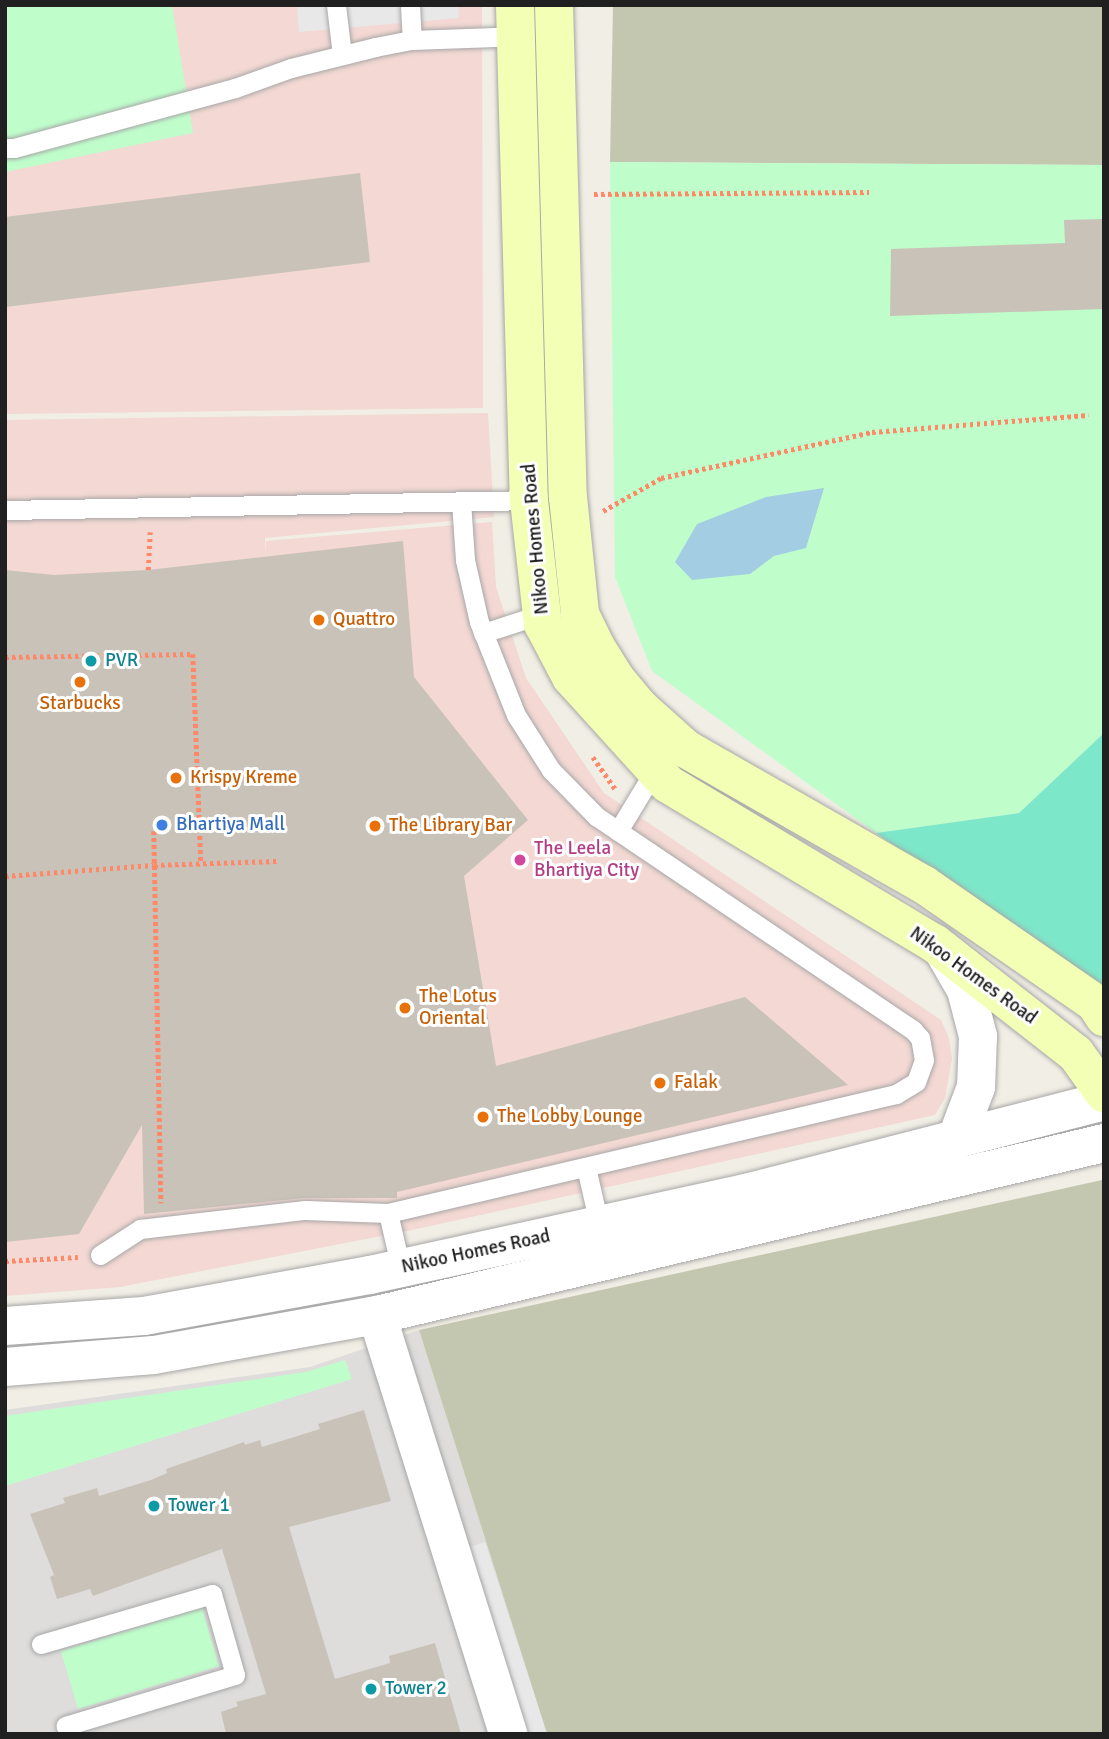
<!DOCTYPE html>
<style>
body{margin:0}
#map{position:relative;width:1109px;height:1739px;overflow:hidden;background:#f1eee5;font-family:Signika,sans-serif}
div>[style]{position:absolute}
.residential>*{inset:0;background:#dedddc}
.commercial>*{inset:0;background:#f3d8d3}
.construction>*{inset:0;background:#c4c7b0}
.park>*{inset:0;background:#bffecb}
.pitch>*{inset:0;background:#7de7c9}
.parking>*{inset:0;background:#e8e8e8}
.water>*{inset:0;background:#a2cde2}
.building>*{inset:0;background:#c9c2b8}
.path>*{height:4.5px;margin-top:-2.25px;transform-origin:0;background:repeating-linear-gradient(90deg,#ff8868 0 3.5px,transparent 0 7px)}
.roads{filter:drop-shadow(0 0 2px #a7a7a7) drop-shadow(0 0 2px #a7a7a7)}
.lane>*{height:19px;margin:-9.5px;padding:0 9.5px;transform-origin:9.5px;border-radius:9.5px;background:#fff}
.street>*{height:38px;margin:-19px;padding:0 19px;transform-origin:19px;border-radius:19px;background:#fff}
.secondary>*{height:38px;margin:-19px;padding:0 19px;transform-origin:19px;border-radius:19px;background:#f3ffb5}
.dots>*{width:19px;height:19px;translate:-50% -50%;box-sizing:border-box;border:4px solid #fff;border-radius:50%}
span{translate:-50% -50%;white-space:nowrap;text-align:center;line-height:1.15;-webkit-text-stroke:6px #fff;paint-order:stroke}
.street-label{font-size:19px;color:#202020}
.food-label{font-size:19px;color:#c56008}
.left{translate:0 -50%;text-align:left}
.culture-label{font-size:19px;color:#0d838f}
.shop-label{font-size:19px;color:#366cbe}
.hotel-label{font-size:19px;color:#b23c85}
.frame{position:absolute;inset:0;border:7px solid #202020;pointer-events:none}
</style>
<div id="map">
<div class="residential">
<div style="clip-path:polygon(419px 1330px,547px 1734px,5px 1734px,5px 1410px,310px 1367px)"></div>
</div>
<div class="commercial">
<div style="clip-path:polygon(5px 5px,482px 5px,483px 408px,5px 414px)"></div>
<div style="clip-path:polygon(488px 413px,494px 517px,265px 538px,265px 554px,266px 541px,492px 522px,496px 587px,526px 678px,604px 793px,941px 1020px,949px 1038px,952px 1059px,945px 1098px,935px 1115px,412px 1230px,120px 1287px,5px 1296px,5px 420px)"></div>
</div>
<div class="construction">
<div style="clip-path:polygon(613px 5px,1104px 5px,1104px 165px,610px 162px)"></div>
<div style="clip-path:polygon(1102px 1180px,1104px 1734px,547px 1734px,419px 1330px)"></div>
</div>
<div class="park">
<div style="clip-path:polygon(5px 5px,172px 5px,193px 133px,5px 172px)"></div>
<div style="clip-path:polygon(610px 162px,1104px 165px,1104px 733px,1019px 813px,876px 833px,652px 671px,615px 577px)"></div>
<div style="clip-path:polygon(345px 1360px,352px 1379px,5px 1486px,5px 1416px,306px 1372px)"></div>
<div style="clip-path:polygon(202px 1608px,219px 1666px,78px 1709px,61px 1651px)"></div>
</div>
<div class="pitch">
<div style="clip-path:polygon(1104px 733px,1104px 994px,876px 833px,1019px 813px)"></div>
</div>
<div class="parking">
<div style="clip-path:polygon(297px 5px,458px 5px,459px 18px,299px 32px)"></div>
<div style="clip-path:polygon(485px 1542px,547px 1734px,520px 1734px,461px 1550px)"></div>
</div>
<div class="water">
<div style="clip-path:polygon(824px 488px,806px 548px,774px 556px,750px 574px,692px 580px,675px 562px,697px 524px,766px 497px)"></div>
</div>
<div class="building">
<div style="clip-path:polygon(360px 173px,370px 262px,5px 307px,5px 217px)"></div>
<div style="clip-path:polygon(1104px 219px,1104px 309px,890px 316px,891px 249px,1065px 243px,1064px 220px)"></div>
<div style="clip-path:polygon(403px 541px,414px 677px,528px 820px,464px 876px,496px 1066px,745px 997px,848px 1085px,397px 1192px,397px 1198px,304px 1198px,144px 1214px,142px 1125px,79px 1234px,5px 1242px,5px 570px,54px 575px,148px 570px)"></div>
<div style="clip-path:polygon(364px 1410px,391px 1501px,289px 1527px,335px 1679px,390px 1663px,389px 1656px,435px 1643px,461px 1734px,226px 1734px,221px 1712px,238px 1706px,236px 1702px,266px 1694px,222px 1549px,93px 1596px,90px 1589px,57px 1599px,50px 1577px,54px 1575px,30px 1514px,65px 1503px,63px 1498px,97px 1488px,99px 1496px,151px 1480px,167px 1473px,166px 1469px,244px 1442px,245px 1445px,260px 1440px,262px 1447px,320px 1429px,318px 1424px)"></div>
</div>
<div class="path">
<div style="left:594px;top:194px;width:275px;rotate:-0.4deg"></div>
<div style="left:603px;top:511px;width:67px;rotate:-29.6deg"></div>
<div style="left:661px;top:478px;width:216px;rotate:-12.3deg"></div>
<div style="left:872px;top:432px;width:217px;rotate:-4.5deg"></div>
<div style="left:148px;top:570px;width:38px;rotate:-87deg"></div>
<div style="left:5px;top:657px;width:188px;rotate:-0.9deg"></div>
<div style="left:193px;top:654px;width:209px;rotate:87.8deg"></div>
<div style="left:593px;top:757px;width:40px;rotate:55.1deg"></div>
<div style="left:154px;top:831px;width:372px;rotate:88.9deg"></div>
<div style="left:5px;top:876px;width:149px;rotate:-4.2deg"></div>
<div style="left:154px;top:865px;width:123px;rotate:-1.9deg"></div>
<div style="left:5px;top:1261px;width:73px;rotate:-3.1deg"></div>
</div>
<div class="roads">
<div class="lane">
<div style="left:336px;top:5px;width:50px;rotate:83.2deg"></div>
<div style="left:410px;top:5px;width:35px;rotate:87deg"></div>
<div style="left:5px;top:148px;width:9px"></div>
<div style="left:14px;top:148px;width:229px;rotate:-15.2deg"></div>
<div style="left:235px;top:88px;width:59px;rotate:-19.7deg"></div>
<div style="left:291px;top:68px;width:87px;rotate:-14deg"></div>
<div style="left:375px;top:47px;width:38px;rotate:-11deg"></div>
<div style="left:412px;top:40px;width:110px;rotate:-2.1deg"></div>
<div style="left:5px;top:510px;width:530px;rotate:-1.08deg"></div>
<div style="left:483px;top:633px;width:62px;rotate:-17.9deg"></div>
<div style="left:618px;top:831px;width:71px;rotate:-58.8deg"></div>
<div style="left:586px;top:1167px;width:58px;rotate:77.2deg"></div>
<div style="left:388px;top:1213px;width:522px;rotate:-13.18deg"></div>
<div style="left:896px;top:1094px;width:23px;rotate:-31deg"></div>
<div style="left:916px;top:1082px;width:23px;rotate:-70deg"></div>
<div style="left:924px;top:1060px;width:22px;rotate:-100deg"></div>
<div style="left:920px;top:1038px;width:11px;rotate:-131deg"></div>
<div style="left:913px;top:1030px;width:381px;rotate:-146deg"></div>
<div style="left:597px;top:817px;width:66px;rotate:-134.4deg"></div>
<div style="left:551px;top:770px;width:65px;rotate:-122.5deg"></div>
<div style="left:516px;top:715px;width:100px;rotate:-111.7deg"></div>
<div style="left:479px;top:622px;width:64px;rotate:-102.7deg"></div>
<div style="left:465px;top:560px;width:58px;rotate:-93.9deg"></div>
<div style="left:100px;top:1255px;width:48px;rotate:-33deg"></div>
<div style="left:140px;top:1229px;width:166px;rotate:-6.6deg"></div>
<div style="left:305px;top:1210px;width:83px;rotate:2.1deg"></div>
<div style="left:388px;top:1213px;width:57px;rotate:76.9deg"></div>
<div style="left:41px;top:1644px;width:178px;rotate:-16.3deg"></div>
<div style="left:212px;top:1594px;width:84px;rotate:74.1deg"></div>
<div style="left:235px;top:1675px;width:177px;rotate:163.3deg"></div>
</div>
<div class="street">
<div style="left:943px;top:950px;width:46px;rotate:60.1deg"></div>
<div style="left:966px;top:990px;width:48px;rotate:75.4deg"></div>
<div style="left:978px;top:1036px;width:51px;rotate:92.2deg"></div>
<div style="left:976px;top:1087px;width:57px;rotate:110.7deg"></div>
<div style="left:377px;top:1315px;width:439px;rotate:72.6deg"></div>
<div style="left:5px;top:1326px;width:139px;rotate:-4.1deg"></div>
<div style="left:144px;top:1316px;width:230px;rotate:-10.3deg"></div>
<div style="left:370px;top:1275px;width:385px;rotate:-12.3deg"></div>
<div style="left:746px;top:1193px;width:370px;rotate:-14.4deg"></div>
<div style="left:5px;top:1367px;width:149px;rotate:-4.6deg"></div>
<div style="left:154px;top:1355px;width:227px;rotate:-10.2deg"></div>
<div style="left:377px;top:1315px;width:747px;rotate:-13.31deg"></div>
</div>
<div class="secondary">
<div style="left:515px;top:5px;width:495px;rotate:88.4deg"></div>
<div style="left:529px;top:500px;width:125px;rotate:83.6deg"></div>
<div style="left:543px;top:624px;width:60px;rotate:62.2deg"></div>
<div style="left:571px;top:677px;width:144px;rotate:47.8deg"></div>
<div style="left:668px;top:784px;width:310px;rotate:30.9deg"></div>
<div style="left:934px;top:943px;width:180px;rotate:38deg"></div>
<div style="left:1076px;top:1054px;width:48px;rotate:54.3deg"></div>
<div style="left:554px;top:5px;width:492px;rotate:88.4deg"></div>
<div style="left:568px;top:497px;width:118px;rotate:84.1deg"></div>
<div style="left:580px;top:614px;width:37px;rotate:64deg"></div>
<div style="left:596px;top:647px;width:36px;rotate:58deg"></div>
<div style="left:615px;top:678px;width:38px;rotate:50deg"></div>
<div style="left:639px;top:707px;width:63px;rotate:41.8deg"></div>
<div style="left:686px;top:749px;width:273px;rotate:29.7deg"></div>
<div style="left:923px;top:884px;width:209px;rotate:34.7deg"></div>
<div style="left:1095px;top:1003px;width:17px;rotate:57deg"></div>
</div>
</div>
<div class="dots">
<div style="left:319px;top:620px;background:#e8710a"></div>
<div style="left:91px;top:661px;background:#0f9aa8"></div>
<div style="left:80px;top:682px;background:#e8710a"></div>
<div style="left:176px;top:778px;background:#e8710a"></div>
<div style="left:162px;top:825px;background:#3f7fe0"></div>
<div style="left:375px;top:826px;background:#e8710a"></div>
<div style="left:520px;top:860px;background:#d1479c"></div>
<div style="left:405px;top:1008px;background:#e8710a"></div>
<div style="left:660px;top:1083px;background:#e8710a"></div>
<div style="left:483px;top:1117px;background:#e8710a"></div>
<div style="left:154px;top:1506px;background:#0f9aa8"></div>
<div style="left:371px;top:1689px;background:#0f9aa8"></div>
</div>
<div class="street-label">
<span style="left:536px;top:539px;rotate:-95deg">Nikoo Homes Road</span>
<span style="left:973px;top:976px;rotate:36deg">Nikoo Homes Road</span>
<span style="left:476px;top:1252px;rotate:-12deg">Nikoo Homes Road</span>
</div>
<div class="food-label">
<span class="left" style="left:333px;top:620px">Quattro</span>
<span style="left:80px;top:704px">Starbucks</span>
<span class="left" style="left:190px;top:778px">Krispy Kreme</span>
<span class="left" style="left:389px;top:826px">The Library Bar</span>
<span class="left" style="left:419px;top:1008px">The Lotus<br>Oriental</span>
<span class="left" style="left:674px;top:1083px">Falak</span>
<span class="left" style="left:497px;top:1117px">The Lobby Lounge</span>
</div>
<div class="culture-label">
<span class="left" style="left:105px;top:661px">PVR</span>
<span class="left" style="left:168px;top:1506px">Tower 1</span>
<span class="left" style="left:385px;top:1689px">Tower 2</span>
</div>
<div class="shop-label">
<span class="left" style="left:176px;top:825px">Bhartiya Mall</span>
</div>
<div class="hotel-label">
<span class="left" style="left:534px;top:860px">The Leela<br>Bhartiya City</span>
</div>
<div class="frame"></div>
</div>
